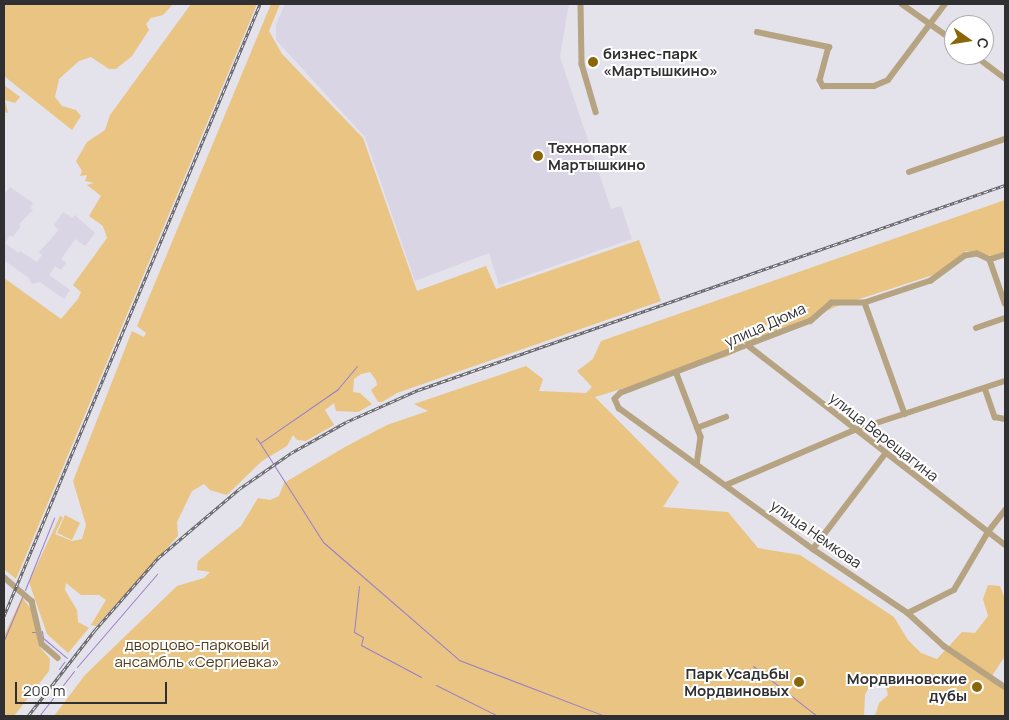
<!DOCTYPE html>
<meta charset="utf-8">
<style>
body{margin:0}
#map{position:relative;width:1009px;height:720px;overflow:hidden;background:#e4e2eb;font-family:Manrope,sans-serif}
div>[style]{position:absolute}
.built>*{inset:0;background:#d9d5e4}
.green>*{inset:0;background:#e9c483}
.stream>*{height:1px;margin:-0.5px;padding:0 0.5px;transform-origin:0.5px;border-radius:0.5px;background:#987eca}
.street>*{height:5.5px;margin:-2.75px;padding:0 2.75px;transform-origin:2.75px;border-radius:2.75px;background:#b6a381}
.rail>*{height:3px;margin-top:-1.5px;transform-origin:0;background:repeating-linear-gradient(90deg,#fff 0 4px,#605f64 0 8px);box-sizing:border-box;border-block:1px solid #605f64}
.dots>*{width:14px;height:14px;translate:-50% -50%;box-sizing:border-box;border:2px solid #fff;border-radius:50%}
span{translate:-50% -50%;white-space:nowrap;text-align:center;line-height:1.15;-webkit-text-stroke:4px #fff;paint-order:stroke}
.poi-label{font-size:15px;color:#302f32;font-weight:700}
.left{translate:0 -50%;text-align:left}
.right{translate:-100% -50%;text-align:right}
.street-label{font-size:15px;color:#302f32}
.park-label{font-size:15px;color:#503d1a}
.frame{position:absolute;inset:0;border:5px solid #302f32;pointer-events:none}
.north{position:absolute;left:944px;top:15px;width:50px;height:50px;box-sizing:border-box;background:#fff;border:1px solid #acacad;border-radius:50%;rotate:103deg;font-size:14px;font-weight:700;line-height:20px;text-align:center;color:#302f32}
.north::after{content:'';display:block;margin:auto;width:18px;height:22px;background:#8c6507;clip-path:polygon(50% 0,100% 100%,50% 72%,0 100%)}
.scale{position:absolute;left:15px;top:682px;width:152px;height:22px;box-sizing:border-box;border:2px solid #302f32;border-top:0;padding-left:6px;font-size:15px;line-height:18px;white-space:nowrap;color:#302f32;-webkit-text-stroke:4px #fff;paint-order:stroke}
</style>
<div id="map">
<div class="built">
<div style="clip-path:polygon(285px 4px,569px 4px,560px 57px,611px 209px,621px 206px,632px 239px,499px 285px,489px 253px,415px 281px,365px 137px,276px 40px,276px 24px)"></div>
<div style="clip-path:polygon(10px 187px,33px 203px,30px 208px,33px 210px,19px 224px,21px 226px,13px 237px,10px 235px,5px 243px,18px 253px,20px 251px,37px 262px,42px 255px,39px 252px,59px 230px,54px 225px,63px 212px,73px 218px,75px 215px,95px 233px,85px 246px,75px 239px,61px 259px,66px 263px,61px 270px,55px 266px,49px 275px,70px 290px,64px 299px,40px 282px,31px 284px,29px 278px,4px 260px,4px 195px)"></div>
</div>
<div class="green">
<div style="clip-path:polygon(4px 4px,173px 4px,163px 15px,151px 18px,146px 24px,149px 30px,132px 56px,116px 69px,109px 69px,91px 57px,79px 61px,59px 79px,55px 97px,62px 106px,76px 110px,81px 116px,72px 130px,4px 76px)"></div>
<div style="clip-path:polygon(191px 4px,257px 4px,16px 579px,4px 569px,4px 278px,61px 319px,78px 299px,81px 292px,73px 285px,107px 238px,103px 226px,89px 216px,101px 196px,87px 185px,94px 183px,85px 181px,87px 175px,80px 176px,82px 171px,76px 161px,87px 142px,105px 130px,110px 115px)"></div>
<div style="clip-path:polygon(271px 4px,280px 4px,269px 31px,282px 54px,363px 138px,417px 291px,486px 266px,496px 289px,639px 240px,661px 301px,397px 393px,382px 402px,378px 402px,371px 390px,377px 385px,376px 380px,370px 372px,361px 374px,354px 379px,353px 392px,360px 393px,372px 404px,358px 412px,336px 411px,334px 403px,325px 410px,334px 425px,306px 441px,297px 440px,293px 435px,287px 446px,262px 461px,227px 495px,210px 490px,204px 484px,192px 491px,177px 522px,178px 536px,96px 626px,91px 625px,106px 600px,99px 595px,81px 595px,66px 583px,65px 590px,77px 610px,78px 622px,89px 628px,68px 653px,47px 634px,29px 582px,60px 516px,63px 517px,55px 534px,72px 541px,82px 539px,86px 525px,73px 481px,132px 331px,144px 337px,146px 333px,137px 326px)"></div>
<div style="clip-path:polygon(4px 85px,20px 97px,15px 103px,5px 100px,8px 113px,4px 112px)"></div>
<div style="clip-path:polygon(1005px 200px,1005px 251px,992px 256px,966px 251px,936px 274px,835px 307px,726px 357px,595px 397px,679px 482px,663px 507px,728px 512px,758px 548px,800px 555px,894px 617px,908px 640px,921px 653px,937px 659px,962px 632px,975px 633px,988px 616px,983px 599px,988px 585px,1000px 586px,1005px 599px,1005px 656px,990px 679px,1005px 691px,1005px 716px,875px 716px,879px 703px,888px 695px,886px 687px,879px 679px,870px 685px,865px 695px,864px 716px,54px 716px,85px 675px,177px 586px,204px 578px,210px 572px,197px 570px,198px 561px,241px 526px,258px 498px,270px 500px,279px 496px,284px 483px,345px 447px,387px 425px,428px 411px,414px 404px,526px 366px,543px 379px,539px 391px,586px 393px,592px 387px,577px 371px,593px 359px,601px 341px)"></div>
<div style="clip-path:polygon(65px 515px,80px 523px,72px 540px,57px 533px)"></div>
<div style="clip-path:polygon(22px 597px,33px 612px,39px 646px,50px 659px,49px 671px,14px 716px,4px 716px,4px 636px)"></div>
</div>
<div class="stream">
<div style="left:357px;top:366px;width:30px;rotate:130deg"></div>
<div style="left:338px;top:389px;width:95px;rotate:145.3deg"></div>
<div style="left:260px;top:443px;width:117px;rotate:57.5deg"></div>
<div style="left:323px;top:542px;width:180px;rotate:40.9deg"></div>
<div style="left:459px;top:660px;width:156px;rotate:21deg"></div>
<div style="left:256px;top:438px;width:6px;rotate:51deg"></div>
<div style="left:359px;top:586px;width:46px;rotate:96.2deg"></div>
<div style="left:354px;top:632px;width:10px;rotate:29deg"></div>
<div style="left:363px;top:637px;width:8px;rotate:104deg"></div>
<div style="left:361px;top:645px;width:68px;rotate:28.1deg"></div>
<div style="left:25px;top:590px;width:78px;rotate:-68.1deg"></div>
<div style="left:42px;top:631px;width:7px;rotate:82deg"></div>
<div style="left:43px;top:638px;width:31px;rotate:40deg"></div>
<div style="left:32px;top:632px;width:4px"></div>
<div style="left:4px;top:640px;width:49px;rotate:-67.1deg"></div>
<div style="left:753px;top:666px;width:81px;rotate:38deg"></div>
<div style="left:77px;top:667px;width:123px;rotate:-49.3deg"></div>
<div style="left:59px;top:669px;width:9px;rotate:-54deg"></div>
<div style="left:436px;top:685px;width:69px;rotate:26.6deg"></div>
<div style="left:39px;top:716px;width:57px;rotate:-52.1deg"></div>
</div>
<div class="street">
<div style="left:581px;top:4px;width:60px;rotate:89deg"></div>
<div style="left:582px;top:64px;width:50px;rotate:73.7deg"></div>
<div style="left:902px;top:4px;width:64px;rotate:35.4deg"></div>
<div style="left:757px;top:32px;width:74px;rotate:11.8deg"></div>
<div style="left:829px;top:47px;width:34px;rotate:105deg"></div>
<div style="left:820px;top:80px;width:7px;rotate:63deg"></div>
<div style="left:823px;top:86px;width:51px"></div>
<div style="left:874px;top:86px;width:15px;rotate:-23deg"></div>
<div style="left:888px;top:80px;width:95px;rotate:-53.1deg"></div>
<div style="left:974px;top:55px;width:39px;rotate:37deg"></div>
<div style="left:909px;top:172px;width:102px;rotate:-19deg"></div>
<div style="left:1005px;top:255px;width:16px;rotate:162deg"></div>
<div style="left:990px;top:260px;width:14px;rotate:-155deg"></div>
<div style="left:977px;top:254px;width:12px;rotate:171deg"></div>
<div style="left:965px;top:256px;width:42px;rotate:143.7deg"></div>
<div style="left:931px;top:281px;width:70px;rotate:161.6deg"></div>
<div style="left:865px;top:303px;width:33px;rotate:180deg"></div>
<div style="left:832px;top:303px;width:28px;rotate:139deg"></div>
<div style="left:811px;top:321px;width:203px;rotate:159.2deg"></div>
<div style="left:621px;top:393px;width:8px;rotate:135deg"></div>
<div style="left:615px;top:399px;width:10px;rotate:66deg"></div>
<div style="left:619px;top:408px;width:240px;rotate:36deg"></div>
<div style="left:813px;top:549px;width:115px;rotate:34deg"></div>
<div style="left:908px;top:613px;width:49px;rotate:42.5deg"></div>
<div style="left:944px;top:646px;width:73px;rotate:33.9deg"></div>
<div style="left:990px;top:260px;width:46px;rotate:70.8deg"></div>
<div style="left:865px;top:303px;width:118px;rotate:70.2deg"></div>
<div style="left:976px;top:328px;width:31px;rotate:-19deg"></div>
<div style="left:750px;top:347px;width:323px;rotate:37.8deg"></div>
<div style="left:677px;top:374px;width:67px;rotate:69.1deg"></div>
<div style="left:701px;top:437px;width:27px;rotate:98deg"></div>
<div style="left:985px;top:388px;width:31px;rotate:71deg"></div>
<div style="left:995px;top:417px;width:10px;rotate:11deg"></div>
<div style="left:697px;top:428px;width:31px;rotate:-21deg"></div>
<div style="left:726px;top:485px;width:140px;rotate:-23.1deg"></div>
<div style="left:855px;top:430px;width:158px;rotate:-18.1deg"></div>
<div style="left:813px;top:549px;width:119px;rotate:-52.8deg"></div>
<div style="left:4px;top:577px;width:37px;rotate:41deg"></div>
<div style="left:32px;top:601px;width:44px;rotate:76.9deg"></div>
<div style="left:42px;top:644px;width:21px;rotate:41deg"></div>
<div style="left:908px;top:613px;width:51px;rotate:-26.6deg"></div>
<div style="left:954px;top:590px;width:67px;rotate:-59.6deg"></div>
<div style="left:988px;top:532px;width:28px;rotate:-52deg"></div>
</div>
<div class="rail">
<div style="left:4px;top:616px;width:663px;rotate:-67.3deg"></div>
<div style="left:28px;top:716px;width:109px;rotate:-52.1deg"></div>
<div style="left:95px;top:630px;width:96px;rotate:-48.8deg"></div>
<div style="left:158px;top:558px;width:106px;rotate:-40.4deg"></div>
<div style="left:239px;top:489px;width:63px;rotate:-34.7deg"></div>
<div style="left:291px;top:453px;width:63px;rotate:-29.4deg"></div>
<div style="left:346px;top:422px;width:79px;rotate:-24deg"></div>
<div style="left:418px;top:390px;width:622px;rotate:-19.25deg"></div>
</div>
<div class="dots">
<div style="left:593px;top:62px;background:#8c6507"></div>
<div style="left:538px;top:156px;background:#8c6507"></div>
<div style="left:799px;top:682px;background:#8c6507"></div>
<div style="left:977px;top:687px;background:#8c6507"></div>
</div>
<div class="poi-label">
<span class="left" style="left:603px;top:62px">бизнес-парк<br>«Мартышкино»</span>
<span class="left" style="left:548px;top:156px">Технопарк<br>Мартышкино</span>
<span class="right" style="left:789px;top:682px">Парк Усадьбы<br>Мордвиновых</span>
<span class="right" style="left:967px;top:687px">Мордвиновские<br>дубы</span>
</div>
<div class="street-label">
<span style="left:765px;top:325px;rotate:-24deg">улица Дюма</span>
<span style="left:884px;top:437px;rotate:38deg">улица Верещагина</span>
<span style="left:816px;top:534px;rotate:35deg">улица Немкова</span>
</div>
<div class="park-label">
<span style="left:197px;top:653px">дворцово-парковый<br>ансамбль «Сергиевка»</span>
</div>
<div class="frame"></div>
<div class="north">С</div>
<div class="scale">200 m</div>
</div>
